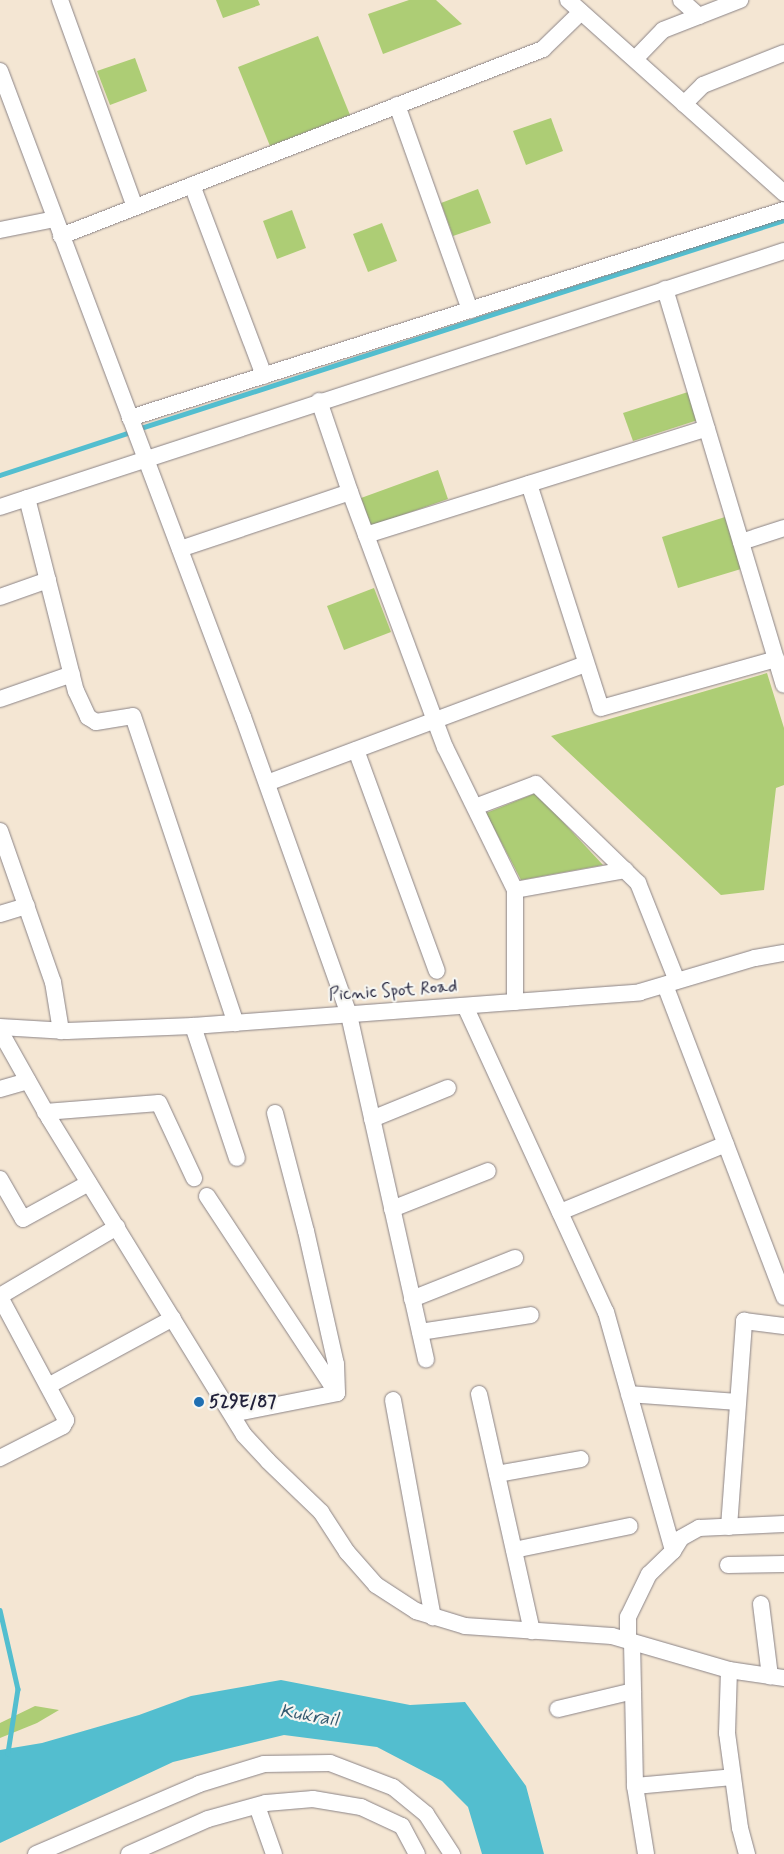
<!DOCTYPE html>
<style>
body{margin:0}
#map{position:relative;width:784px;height:1854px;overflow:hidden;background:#f4e6d3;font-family:Mynerve,sans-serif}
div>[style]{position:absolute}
.green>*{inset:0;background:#adcd75}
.water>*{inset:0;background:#53becf}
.stream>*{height:4.5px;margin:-2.25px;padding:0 2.25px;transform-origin:2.25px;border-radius:2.25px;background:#53becf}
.roads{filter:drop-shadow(0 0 1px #8b8487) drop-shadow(0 0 1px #8b8487)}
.minor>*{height:16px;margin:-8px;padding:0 8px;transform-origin:8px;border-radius:8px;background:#fff}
.dots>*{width:14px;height:14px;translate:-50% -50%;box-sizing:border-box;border:2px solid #f6f6f2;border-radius:50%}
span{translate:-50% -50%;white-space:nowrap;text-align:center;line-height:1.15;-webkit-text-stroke:4.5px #f6f6f2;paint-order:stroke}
.street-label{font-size:18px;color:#22223b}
.poi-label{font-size:18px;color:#22223b;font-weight:700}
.left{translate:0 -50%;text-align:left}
.water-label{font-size:19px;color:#33596f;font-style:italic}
</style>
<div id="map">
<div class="green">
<div style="clip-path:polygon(216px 0,258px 0,260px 5px,223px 18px)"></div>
<div style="clip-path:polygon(409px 0,436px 0,462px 24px,383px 54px,368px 14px)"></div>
<div style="clip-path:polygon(318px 36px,350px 115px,270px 146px,238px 67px)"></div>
<div style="clip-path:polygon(135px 58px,147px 91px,110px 105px,97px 71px)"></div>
<div style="clip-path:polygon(551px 118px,563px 151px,526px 165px,513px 131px)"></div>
<div style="clip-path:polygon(478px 189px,491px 223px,453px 236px,441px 203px)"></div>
<div style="clip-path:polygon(292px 210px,306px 248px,277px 259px,263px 221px)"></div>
<div style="clip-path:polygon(382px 223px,397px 261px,368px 272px,353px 234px)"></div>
<div style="clip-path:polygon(688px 392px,698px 420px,633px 441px,623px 413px)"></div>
<div style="clip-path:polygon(438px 470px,448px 499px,371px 526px,361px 498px)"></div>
<div style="clip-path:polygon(725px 517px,741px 569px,678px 588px,662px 537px)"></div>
<div style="clip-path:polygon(374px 588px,391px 632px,344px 650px,327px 606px)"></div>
<div style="clip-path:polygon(767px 673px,784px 728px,784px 785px,776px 788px,764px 890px,721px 895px,551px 736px)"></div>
<div style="clip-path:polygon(536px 793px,603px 865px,521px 880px,486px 813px)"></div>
<div style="clip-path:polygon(35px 1706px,59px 1710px,37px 1723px,0 1738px,0 1723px)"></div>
</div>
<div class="water">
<div style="clip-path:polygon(281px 1680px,410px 1705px,465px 1702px,526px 1786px,544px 1854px,482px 1854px,468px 1807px,442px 1781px,377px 1747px,284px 1735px,173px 1762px,0 1843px,0 1750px,42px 1743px,139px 1715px,191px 1696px)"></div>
</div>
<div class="stream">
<div style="left:138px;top:429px;width:679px;rotate:-17.93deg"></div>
<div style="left:0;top:475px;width:138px;rotate:-18.2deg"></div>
<div style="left:0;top:1610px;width:81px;rotate:77.2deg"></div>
<div style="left:18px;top:1689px;width:65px;rotate:98.9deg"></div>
</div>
<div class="roads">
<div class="minor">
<div style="left:60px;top:0;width:220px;rotate:70.1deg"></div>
<div style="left:568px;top:0;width:290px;rotate:41.8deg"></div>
<div style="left:681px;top:0;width:24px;rotate:42deg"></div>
<div style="left:635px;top:59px;width:40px;rotate:-46deg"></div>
<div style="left:663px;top:30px;width:83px;rotate:-21.3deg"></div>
<div style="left:0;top:71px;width:690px;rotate:69.39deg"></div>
<div style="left:243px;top:717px;width:316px;rotate:70.4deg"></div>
<div style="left:349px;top:1015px;width:353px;rotate:77.4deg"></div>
<div style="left:684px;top:104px;width:27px;rotate:-45deg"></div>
<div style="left:703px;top:85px;width:87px;rotate:-21.6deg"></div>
<div style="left:397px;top:105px;width:218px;rotate:70.4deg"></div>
<div style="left:192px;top:185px;width:204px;rotate:69.3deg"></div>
<div style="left:0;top:230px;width:56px;rotate:-11.3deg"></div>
<div style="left:61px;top:236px;width:517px;rotate:-21.2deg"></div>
<div style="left:543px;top:49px;width:53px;rotate:-44.2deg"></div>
<div style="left:665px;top:289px;width:413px;rotate:73.3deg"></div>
<div style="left:319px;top:401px;width:96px;rotate:71.2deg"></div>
<div style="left:350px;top:492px;width:272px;rotate:69.6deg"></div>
<div style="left:445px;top:747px;width:159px;rotate:63.9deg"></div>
<div style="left:515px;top:890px;width:112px;rotate:90deg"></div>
<div style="left:130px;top:418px;width:686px;rotate:-17.64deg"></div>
<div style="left:529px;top:484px;width:235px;rotate:72.2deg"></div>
<div style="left:601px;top:708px;width:182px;rotate:-15.6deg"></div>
<div style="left:27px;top:498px;width:199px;rotate:75.8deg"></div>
<div style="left:76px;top:691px;width:29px;rotate:65deg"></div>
<div style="left:88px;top:717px;width:9px;rotate:32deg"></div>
<div style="left:96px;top:722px;width:37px;rotate:-9deg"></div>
<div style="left:133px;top:716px;width:324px;rotate:71.5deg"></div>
<div style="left:0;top:507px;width:825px;rotate:-18.08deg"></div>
<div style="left:366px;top:535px;width:357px;rotate:-17.4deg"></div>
<div style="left:741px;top:542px;width:45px;rotate:-18deg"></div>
<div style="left:180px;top:549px;width:179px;rotate:-18.5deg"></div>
<div style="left:0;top:597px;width:51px;rotate:-19.5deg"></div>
<div style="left:0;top:699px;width:76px;rotate:-19.1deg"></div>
<div style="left:356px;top:750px;width:235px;rotate:69.9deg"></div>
<div style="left:267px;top:783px;width:340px;rotate:-20.5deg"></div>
<div style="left:475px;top:807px;width:65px;rotate:-20.7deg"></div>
<div style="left:536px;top:784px;width:142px;rotate:44.1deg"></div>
<div style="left:638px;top:883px;width:105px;rotate:68.3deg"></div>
<div style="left:0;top:831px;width:160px;rotate:70.7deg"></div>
<div style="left:53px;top:982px;width:50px;rotate:80.7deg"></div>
<div style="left:515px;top:890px;width:112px;rotate:-10.3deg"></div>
<div style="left:0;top:914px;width:28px;rotate:-17deg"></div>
<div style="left:665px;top:985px;width:334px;rotate:69.1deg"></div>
<div style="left:465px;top:1006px;width:337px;rotate:65.3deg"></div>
<div style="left:606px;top:1312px;width:248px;rotate:74.3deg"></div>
<div style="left:673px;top:1551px;width:33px;rotate:136deg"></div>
<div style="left:649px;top:1574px;width:48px;rotate:116deg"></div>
<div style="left:628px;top:1617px;width:23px;rotate:90deg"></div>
<div style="left:193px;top:1026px;width:139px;rotate:71.6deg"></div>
<div style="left:0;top:1027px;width:67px;rotate:3.4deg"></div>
<div style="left:67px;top:1031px;width:126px;rotate:-2.3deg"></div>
<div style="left:193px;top:1026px;width:448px;rotate:-4.3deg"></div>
<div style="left:640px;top:992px;width:120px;rotate:-16.5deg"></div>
<div style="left:755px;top:958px;width:29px;rotate:-10deg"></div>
<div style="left:0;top:1031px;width:100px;rotate:60.6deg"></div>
<div style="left:49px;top:1118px;width:372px;rotate:58.4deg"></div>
<div style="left:244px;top:1435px;width:35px;rotate:47deg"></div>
<div style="left:268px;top:1461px;width:74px;rotate:43.9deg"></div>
<div style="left:321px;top:1512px;width:48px;rotate:57deg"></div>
<div style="left:347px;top:1552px;width:44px;rotate:48.7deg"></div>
<div style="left:376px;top:1585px;width:48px;rotate:33deg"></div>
<div style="left:416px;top:1611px;width:51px;rotate:17deg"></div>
<div style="left:465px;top:1626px;width:147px;rotate:3.9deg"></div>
<div style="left:612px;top:1636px;width:122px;rotate:16.2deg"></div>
<div style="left:729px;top:1670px;width:56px;rotate:8.3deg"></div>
<div style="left:0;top:1089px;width:29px;rotate:-16deg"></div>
<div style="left:45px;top:1112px;width:114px;rotate:-4.5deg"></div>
<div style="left:159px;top:1103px;width:83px;rotate:65deg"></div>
<div style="left:275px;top:1113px;width:122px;rotate:75.3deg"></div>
<div style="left:306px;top:1231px;width:136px;rotate:77.3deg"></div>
<div style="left:336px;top:1364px;width:29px;rotate:88deg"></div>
<div style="left:372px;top:1119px;width:82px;rotate:-22.2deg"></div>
<div style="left:0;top:1179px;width:46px;rotate:60.1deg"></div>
<div style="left:23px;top:1219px;width:75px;rotate:-28.6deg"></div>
<div style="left:207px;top:1196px;width:236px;rotate:56.6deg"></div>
<div style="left:392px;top:1209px;width:103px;rotate:-21.6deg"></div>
<div style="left:560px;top:1212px;width:179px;rotate:-22.3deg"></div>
<div style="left:0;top:1296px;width:136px;rotate:-30.5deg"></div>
<div style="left:0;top:1297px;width:140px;rotate:61.8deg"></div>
<div style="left:66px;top:1420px;width:7px;rotate:117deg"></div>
<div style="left:63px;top:1426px;width:71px;rotate:153.1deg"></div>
<div style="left:412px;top:1299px;width:111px;rotate:-21.7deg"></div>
<div style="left:420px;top:1332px;width:112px;rotate:-8.7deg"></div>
<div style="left:48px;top:1386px;width:142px;rotate:-28.5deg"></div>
<div style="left:479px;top:1394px;width:243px;rotate:77.4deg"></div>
<div style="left:629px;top:1394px;width:108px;rotate:4.2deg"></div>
<div style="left:393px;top:1400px;width:221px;rotate:79.6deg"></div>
<div style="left:232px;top:1414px;width:107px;rotate:-11.3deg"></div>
<div style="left:497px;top:1474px;width:85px;rotate:-10.1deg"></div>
<div style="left:729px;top:1527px;width:207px;rotate:-85.8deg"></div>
<div style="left:744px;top:1321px;width:40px;rotate:7.1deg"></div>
<div style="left:514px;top:1550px;width:118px;rotate:-11.7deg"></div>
<div style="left:673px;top:1551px;width:15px;rotate:-58deg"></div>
<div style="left:681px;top:1538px;width:21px;rotate:-29deg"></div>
<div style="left:699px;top:1528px;width:85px;rotate:-2.7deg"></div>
<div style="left:728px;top:1565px;width:56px;rotate:-1deg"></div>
<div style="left:761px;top:1604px;width:73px;rotate:82.9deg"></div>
<div style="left:632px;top:1642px;width:144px;rotate:88.8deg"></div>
<div style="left:635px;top:1786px;width:69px;rotate:80.8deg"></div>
<div style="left:729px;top:1670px;width:63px;rotate:91.8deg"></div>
<div style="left:727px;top:1733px;width:96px;rotate:82.2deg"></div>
<div style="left:740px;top:1828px;width:27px;rotate:75deg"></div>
<div style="left:558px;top:1709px;width:77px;rotate:-13.5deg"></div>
<div style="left:635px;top:1786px;width:98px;rotate:-5.2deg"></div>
<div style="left:257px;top:1806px;width:51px;rotate:70.5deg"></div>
<div style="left:36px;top:1854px;width:177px;rotate:-23.2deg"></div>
<div style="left:199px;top:1784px;width:68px;rotate:-17.1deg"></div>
<div style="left:264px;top:1764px;width:66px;rotate:-0.9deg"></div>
<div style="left:330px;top:1763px;width:67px;rotate:20.9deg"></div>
<div style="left:393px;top:1787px;width:43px;rotate:39.3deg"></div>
<div style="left:426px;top:1814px;width:48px;rotate:57deg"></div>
<div style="left:129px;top:1854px;width:86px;rotate:-23.9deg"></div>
<div style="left:208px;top:1819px;width:60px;rotate:-15.4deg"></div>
<div style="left:266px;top:1803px;width:47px;rotate:-4.9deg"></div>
<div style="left:313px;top:1799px;width:49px;rotate:9.5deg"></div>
<div style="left:361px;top:1807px;width:45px;rotate:24.9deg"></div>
<div style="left:402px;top:1826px;width:32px;rotate:62deg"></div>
</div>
</div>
<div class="dots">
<div style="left:199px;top:1402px;background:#1f6fb2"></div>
</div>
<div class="street-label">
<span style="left:393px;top:991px;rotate:-4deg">Picnic Spot Road</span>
</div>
<div class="poi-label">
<span class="left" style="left:209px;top:1402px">529E/87</span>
</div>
<div class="water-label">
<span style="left:309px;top:1716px;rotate:9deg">Kukrail</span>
</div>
</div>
